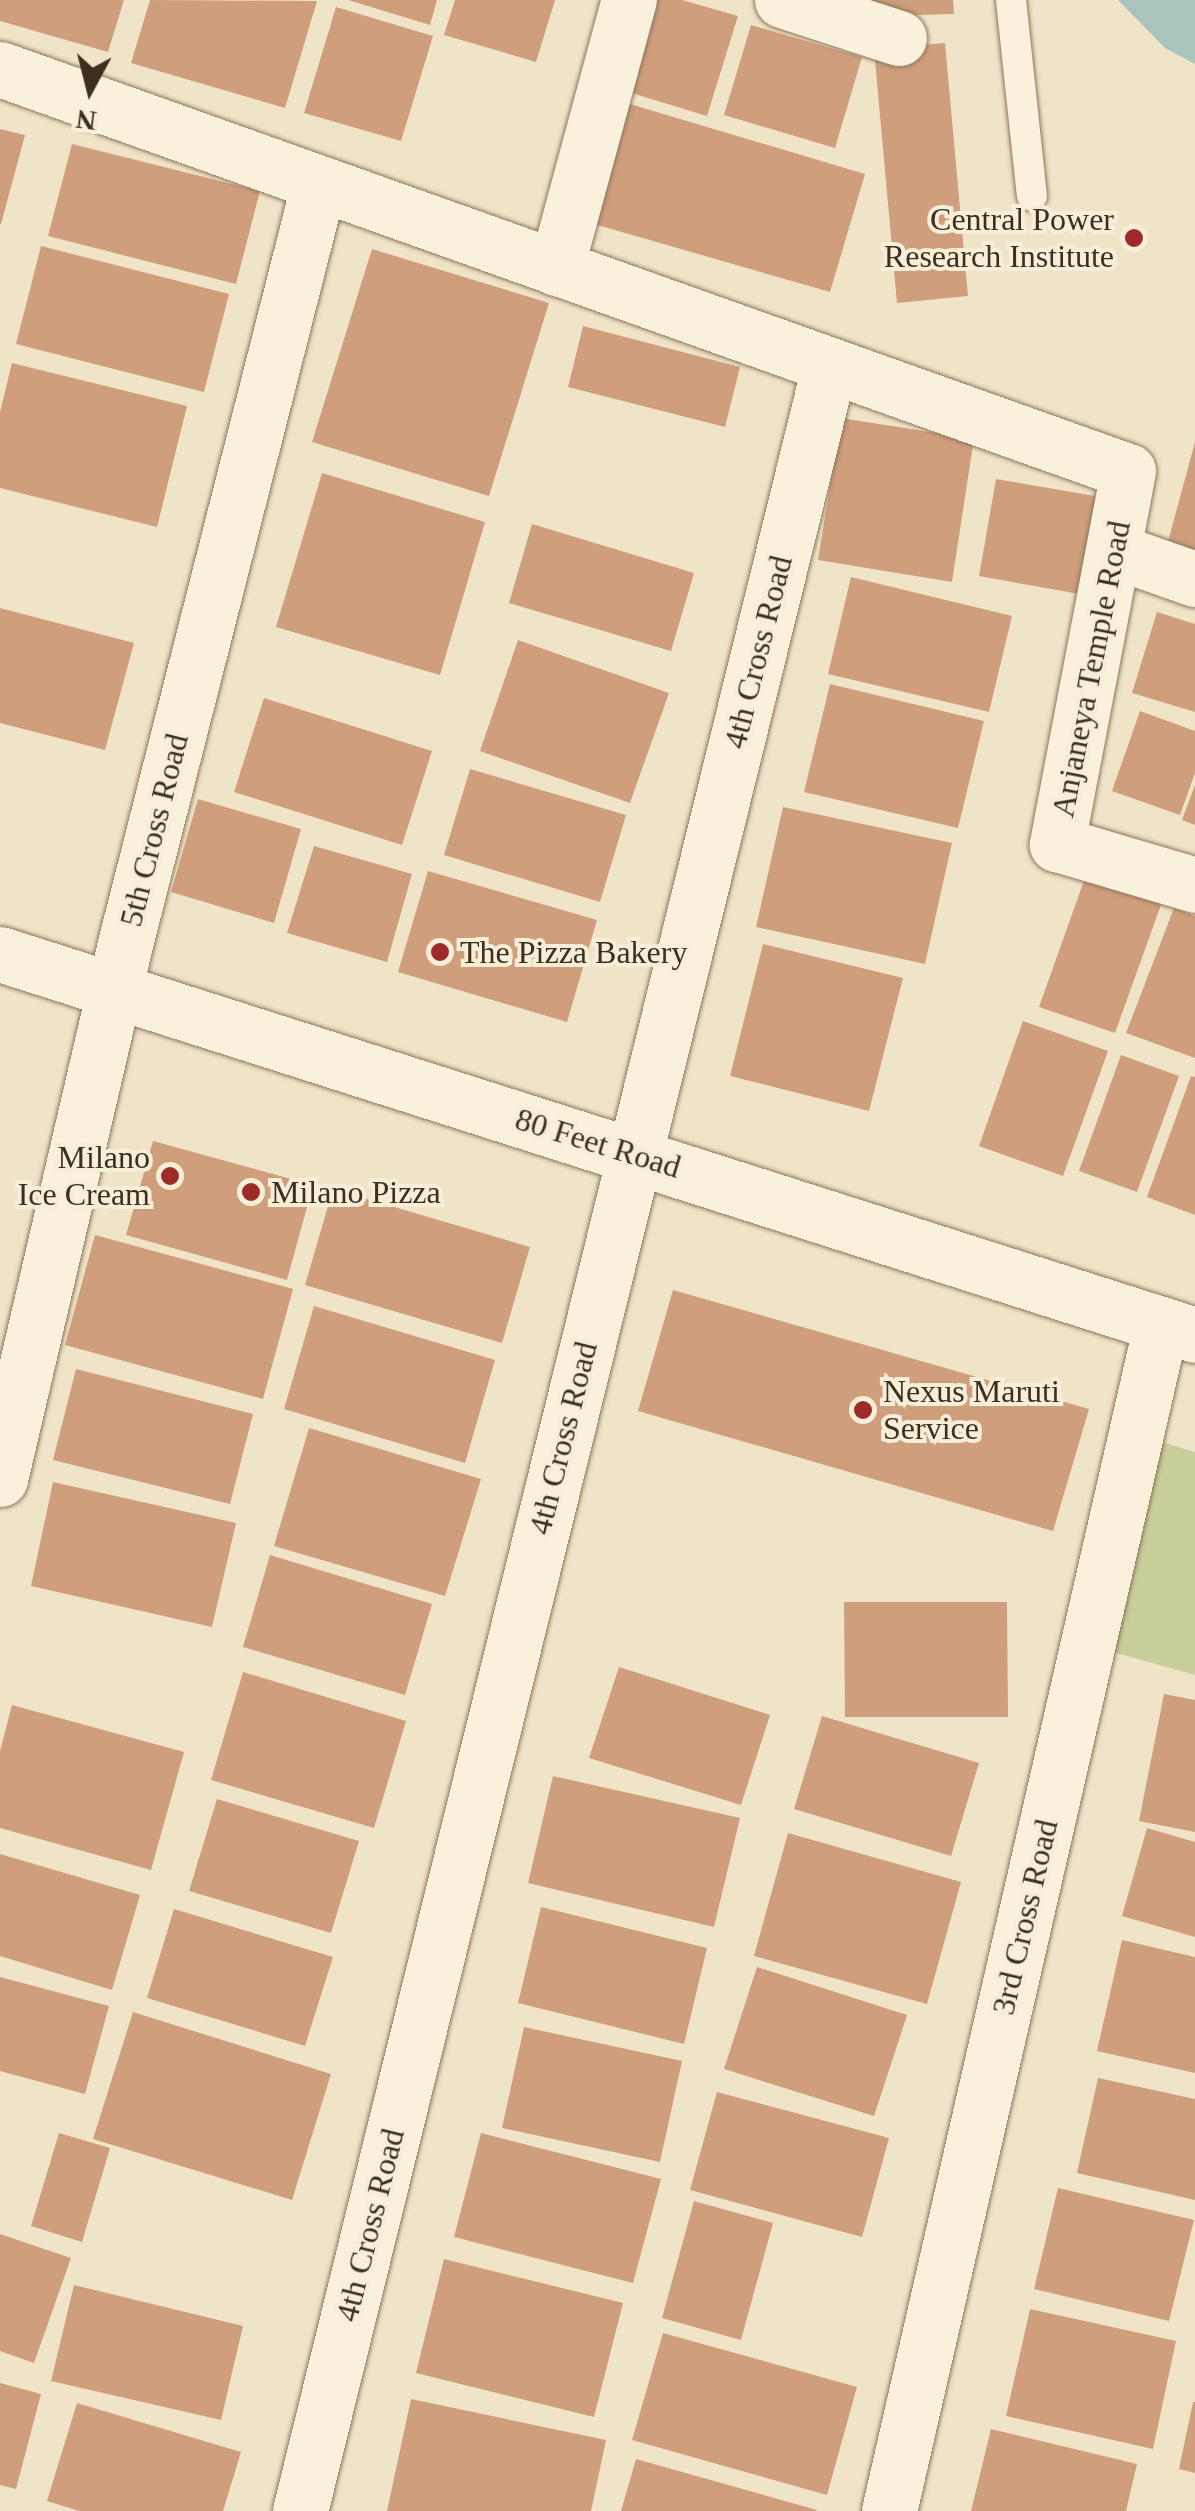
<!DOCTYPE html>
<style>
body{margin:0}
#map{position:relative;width:1195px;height:2511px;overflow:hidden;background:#f0e4c8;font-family:Georgia,serif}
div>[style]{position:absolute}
.green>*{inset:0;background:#c9cf9b}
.water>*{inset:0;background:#a9c4bc}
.building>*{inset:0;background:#cf9f7d}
.roads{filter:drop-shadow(0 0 2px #8d765c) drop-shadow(0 0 2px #8d765c)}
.service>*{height:30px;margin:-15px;padding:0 15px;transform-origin:15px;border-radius:15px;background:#faf1dc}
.minor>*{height:55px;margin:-27.5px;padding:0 27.5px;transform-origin:27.5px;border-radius:27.5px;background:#faf1dc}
.tertiary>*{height:55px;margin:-27.5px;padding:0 27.5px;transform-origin:27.5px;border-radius:27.5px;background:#faf1dc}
.dots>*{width:28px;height:28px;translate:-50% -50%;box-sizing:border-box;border:5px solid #f7eed8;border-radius:50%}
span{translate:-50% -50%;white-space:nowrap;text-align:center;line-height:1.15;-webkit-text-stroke:8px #f7eed8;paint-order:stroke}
.poi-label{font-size:32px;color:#3d2e20}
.right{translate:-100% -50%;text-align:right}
.left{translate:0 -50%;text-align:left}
.street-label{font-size:32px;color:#3d2e20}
.north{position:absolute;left:40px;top:40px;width:100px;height:100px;-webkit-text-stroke:8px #f7eed8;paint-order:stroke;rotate:187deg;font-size:28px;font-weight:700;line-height:40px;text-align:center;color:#3d2e20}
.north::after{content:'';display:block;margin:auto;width:35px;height:45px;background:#3d2e20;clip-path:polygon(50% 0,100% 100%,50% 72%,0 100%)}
</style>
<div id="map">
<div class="green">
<div style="clip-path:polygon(1162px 1442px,1195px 1452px,1195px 1675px,1109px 1651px)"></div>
</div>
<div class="water">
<div style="clip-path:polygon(1118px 0,1195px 0,1195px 64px,1165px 48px)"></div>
</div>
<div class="building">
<div style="clip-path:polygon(0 0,124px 0,108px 52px,0 21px)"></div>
<div style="clip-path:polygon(150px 0,317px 1px,285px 108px,131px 63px)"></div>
<div style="clip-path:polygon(348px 0,437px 0,430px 25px)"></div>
<div style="clip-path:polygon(455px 0,555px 0,536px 62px,444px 35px)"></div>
<div style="clip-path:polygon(638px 0,682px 0,738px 16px,707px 116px,612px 87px)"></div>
<div style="clip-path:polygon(850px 0,953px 0,954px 14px,851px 17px)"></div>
<div style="clip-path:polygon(336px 7px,433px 36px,401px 141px,304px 113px)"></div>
<div style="clip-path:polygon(751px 25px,862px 57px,835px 148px,724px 115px)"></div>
<div style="clip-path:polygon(945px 43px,968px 296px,897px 303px,874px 49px)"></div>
<div style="clip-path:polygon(630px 104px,865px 174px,830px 292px,594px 224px)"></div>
<div style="clip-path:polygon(0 129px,25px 135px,1px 224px,0 224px)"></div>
<div style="clip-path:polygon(72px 144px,260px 191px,236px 284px,48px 236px)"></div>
<div style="clip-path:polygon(41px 246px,229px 294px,204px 392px,16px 344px)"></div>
<div style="clip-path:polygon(372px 249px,549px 303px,489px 496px,312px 442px)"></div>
<div style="clip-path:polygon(583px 326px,740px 367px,725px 427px,568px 387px)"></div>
<div style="clip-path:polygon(12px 363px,187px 406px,157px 527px,0 488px,0 412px)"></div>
<div style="clip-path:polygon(841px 418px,974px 439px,952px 582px,818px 560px)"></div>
<div style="clip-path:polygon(1195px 442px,1195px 557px,1166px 549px)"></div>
<div style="clip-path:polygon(322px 473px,485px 522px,440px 675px,276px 627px)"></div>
<div style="clip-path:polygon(996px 479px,1101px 497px,1085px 595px,979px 576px)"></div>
<div style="clip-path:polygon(532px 524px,694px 573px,671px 651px,509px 603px)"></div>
<div style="clip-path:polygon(851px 577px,1012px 616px,989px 712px,828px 674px)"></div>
<div style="clip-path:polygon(0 608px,134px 643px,105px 750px,0 723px)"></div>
<div style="clip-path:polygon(1157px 612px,1195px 624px,1195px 712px,1132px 693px)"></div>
<div style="clip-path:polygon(518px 640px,669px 693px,630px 803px,480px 751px)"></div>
<div style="clip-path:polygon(830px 684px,984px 721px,958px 828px,804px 792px)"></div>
<div style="clip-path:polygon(264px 698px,432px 751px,402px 845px,234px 792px)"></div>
<div style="clip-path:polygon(1140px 711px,1195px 731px,1195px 773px,1180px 815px,1112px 791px)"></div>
<div style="clip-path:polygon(470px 769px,626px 815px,600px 902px,444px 855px)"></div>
<div style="clip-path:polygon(1195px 785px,1195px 825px,1182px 820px)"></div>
<div style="clip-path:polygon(198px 799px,301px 829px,274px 923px,171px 892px)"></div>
<div style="clip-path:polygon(783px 807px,952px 843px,925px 964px,756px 927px)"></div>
<div style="clip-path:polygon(314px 846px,412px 874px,387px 962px,287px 933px)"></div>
<div style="clip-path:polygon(428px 871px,597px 920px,567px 1022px,398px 972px)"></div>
<div style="clip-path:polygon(1086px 875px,1162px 902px,1115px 1033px,1039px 1007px)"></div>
<div style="clip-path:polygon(1174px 908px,1195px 916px,1195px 1058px,1126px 1033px)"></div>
<div style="clip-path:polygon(763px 944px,903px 978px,869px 1111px,730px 1076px)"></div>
<div style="clip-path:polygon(1023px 1021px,1108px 1051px,1063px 1176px,979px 1146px)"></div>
<div style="clip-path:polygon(1121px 1055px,1179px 1076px,1137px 1192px,1079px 1171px)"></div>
<div style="clip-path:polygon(1191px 1076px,1195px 1077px,1195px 1215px,1147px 1197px)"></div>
<div style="clip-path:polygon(153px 1141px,313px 1185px,287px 1280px,126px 1235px)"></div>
<div style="clip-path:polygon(333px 1189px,530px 1247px,502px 1343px,305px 1285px)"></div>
<div style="clip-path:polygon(95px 1235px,293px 1289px,263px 1399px,65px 1345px)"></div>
<div style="clip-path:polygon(673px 1290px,1089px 1409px,1053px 1531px,638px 1411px)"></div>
<div style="clip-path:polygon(314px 1306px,495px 1360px,465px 1463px,284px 1409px)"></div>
<div style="clip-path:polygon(76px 1369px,253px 1414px,230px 1504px,53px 1460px)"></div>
<div style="clip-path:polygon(309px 1428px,481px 1479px,445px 1596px,274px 1546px)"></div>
<div style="clip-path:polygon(53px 1482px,236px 1523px,212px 1627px,31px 1586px)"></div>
<div style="clip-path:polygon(270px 1555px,432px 1604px,405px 1695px,243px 1647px)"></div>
<div style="clip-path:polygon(844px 1602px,1007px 1602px,1008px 1717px,845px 1717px)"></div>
<div style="clip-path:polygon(619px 1667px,770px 1715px,741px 1805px,589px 1758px)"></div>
<div style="clip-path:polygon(243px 1672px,406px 1721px,374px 1828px,211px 1780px)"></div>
<div style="clip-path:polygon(1164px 1694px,1195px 1700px,1195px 1832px,1139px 1821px)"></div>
<div style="clip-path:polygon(12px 1705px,184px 1752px,151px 1870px,0 1828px,0 1751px)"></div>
<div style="clip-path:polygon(822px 1716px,979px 1763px,951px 1856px,794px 1809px)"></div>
<div style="clip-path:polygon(553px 1776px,740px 1818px,714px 1927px,528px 1883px)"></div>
<div style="clip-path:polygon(217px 1799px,359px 1841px,331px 1933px,189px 1891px)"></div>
<div style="clip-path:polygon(1147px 1828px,1195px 1842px,1195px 1937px,1122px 1916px)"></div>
<div style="clip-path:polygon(788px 1833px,961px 1882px,927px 2004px,754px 1956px)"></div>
<div style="clip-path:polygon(0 1854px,140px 1895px,112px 1990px,0 1956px)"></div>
<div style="clip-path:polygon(541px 1907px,707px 1948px,684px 2044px,518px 2003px)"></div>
<div style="clip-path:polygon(174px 1909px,333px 1957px,305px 2046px,147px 1998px)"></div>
<div style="clip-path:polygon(1122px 1940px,1195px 1957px,1195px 2073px,1097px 2051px)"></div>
<div style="clip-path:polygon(757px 1967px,907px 2015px,874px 2116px,724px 2069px)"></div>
<div style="clip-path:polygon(0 1977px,109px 2006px,85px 2094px,0 2071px)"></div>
<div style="clip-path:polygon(133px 2012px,331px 2074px,292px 2200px,93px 2139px)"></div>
<div style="clip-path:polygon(524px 2027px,682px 2061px,660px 2162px,502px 2128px)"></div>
<div style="clip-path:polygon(1098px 2078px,1195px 2099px,1195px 2200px,1077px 2173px)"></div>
<div style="clip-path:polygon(717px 2092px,889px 2138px,862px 2237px,690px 2190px)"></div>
<div style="clip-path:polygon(59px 2133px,110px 2148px,82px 2242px,31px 2226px)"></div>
<div style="clip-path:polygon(481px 2133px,661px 2179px,633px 2283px,454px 2237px)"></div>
<div style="clip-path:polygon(1058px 2188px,1194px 2220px,1169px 2321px,1034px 2289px)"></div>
<div style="clip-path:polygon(694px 2201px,773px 2223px,741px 2340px,662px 2318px)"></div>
<div style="clip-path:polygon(0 2234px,71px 2258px,34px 2363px,0 2351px)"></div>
<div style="clip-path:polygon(444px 2259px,623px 2303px,594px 2417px,416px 2373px)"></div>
<div style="clip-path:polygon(74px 2285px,243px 2326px,221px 2420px,51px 2381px)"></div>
<div style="clip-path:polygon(1030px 2309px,1176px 2341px,1153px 2449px,1006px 2416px)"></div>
<div style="clip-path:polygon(663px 2333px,857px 2387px,827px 2495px,632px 2440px)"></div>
<div style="clip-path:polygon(0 2383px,41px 2394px,16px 2489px,0 2485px)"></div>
<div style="clip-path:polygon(411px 2399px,606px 2440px,591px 2511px,387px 2511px)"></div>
<div style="clip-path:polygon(1193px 2402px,1195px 2402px,1195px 2473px,1179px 2469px)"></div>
<div style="clip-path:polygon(77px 2403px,241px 2452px,223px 2511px,79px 2511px,47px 2501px)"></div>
<div style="clip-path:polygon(991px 2429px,1137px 2464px,1126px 2511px,971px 2511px)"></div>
<div style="clip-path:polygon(636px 2459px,817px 2510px,816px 2511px,621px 2511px)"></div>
</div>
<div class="roads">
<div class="service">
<div style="left:1011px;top:0;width:197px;rotate:83.9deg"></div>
</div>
<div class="minor">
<div style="left:782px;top:0;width:123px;rotate:18deg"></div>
<div style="left:0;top:69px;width:1197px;rotate:19.62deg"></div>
<div style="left:1128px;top:471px;width:380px;rotate:100.8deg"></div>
<div style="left:1057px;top:844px;width:144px;rotate:16.5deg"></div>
<div style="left:556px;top:268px;width:278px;rotate:-74.8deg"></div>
<div style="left:1115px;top:551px;width:85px;rotate:19.3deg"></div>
<div style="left:0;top:1479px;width:549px;rotate:-76.85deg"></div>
<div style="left:125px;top:944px;width:785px;rotate:-75.7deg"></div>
<div style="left:300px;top:2511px;width:2208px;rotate:-76.14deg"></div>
<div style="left:889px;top:2511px;width:1218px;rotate:-77.09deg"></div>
</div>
<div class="tertiary">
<div style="left:0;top:954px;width:1254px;rotate:17.68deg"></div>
</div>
</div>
<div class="dots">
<div style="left:1134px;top:238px;background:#9e2a2b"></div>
<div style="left:440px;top:952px;background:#9e2a2b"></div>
<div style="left:170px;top:1176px;background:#9e2a2b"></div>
<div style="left:251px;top:1192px;background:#9e2a2b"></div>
<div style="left:863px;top:1410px;background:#9e2a2b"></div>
</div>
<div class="poi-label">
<span class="right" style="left:1114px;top:238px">Central Power<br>Research Institute</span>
<span class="left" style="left:460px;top:952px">The Pizza Bakery</span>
<span class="right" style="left:150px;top:1176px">Milano<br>Ice Cream</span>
<span class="left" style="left:271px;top:1192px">Milano Pizza</span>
<span class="left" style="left:883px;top:1410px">Nexus Maruti<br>Service</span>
</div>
<div class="street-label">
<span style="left:758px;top:652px;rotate:-76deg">4th Cross Road</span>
<span style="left:1091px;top:669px;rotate:-79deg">Anjaneya Temple Road</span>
<span style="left:154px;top:830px;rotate:-76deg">5th Cross Road</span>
<span style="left:598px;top:1143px;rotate:17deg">80 Feet Road</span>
<span style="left:563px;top:1438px;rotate:-76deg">4th Cross Road</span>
<span style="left:1025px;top:1917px;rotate:-77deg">3rd Cross Road</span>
<span style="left:370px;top:2225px;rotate:-76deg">4th Cross Road</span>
</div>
<div class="north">N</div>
</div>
